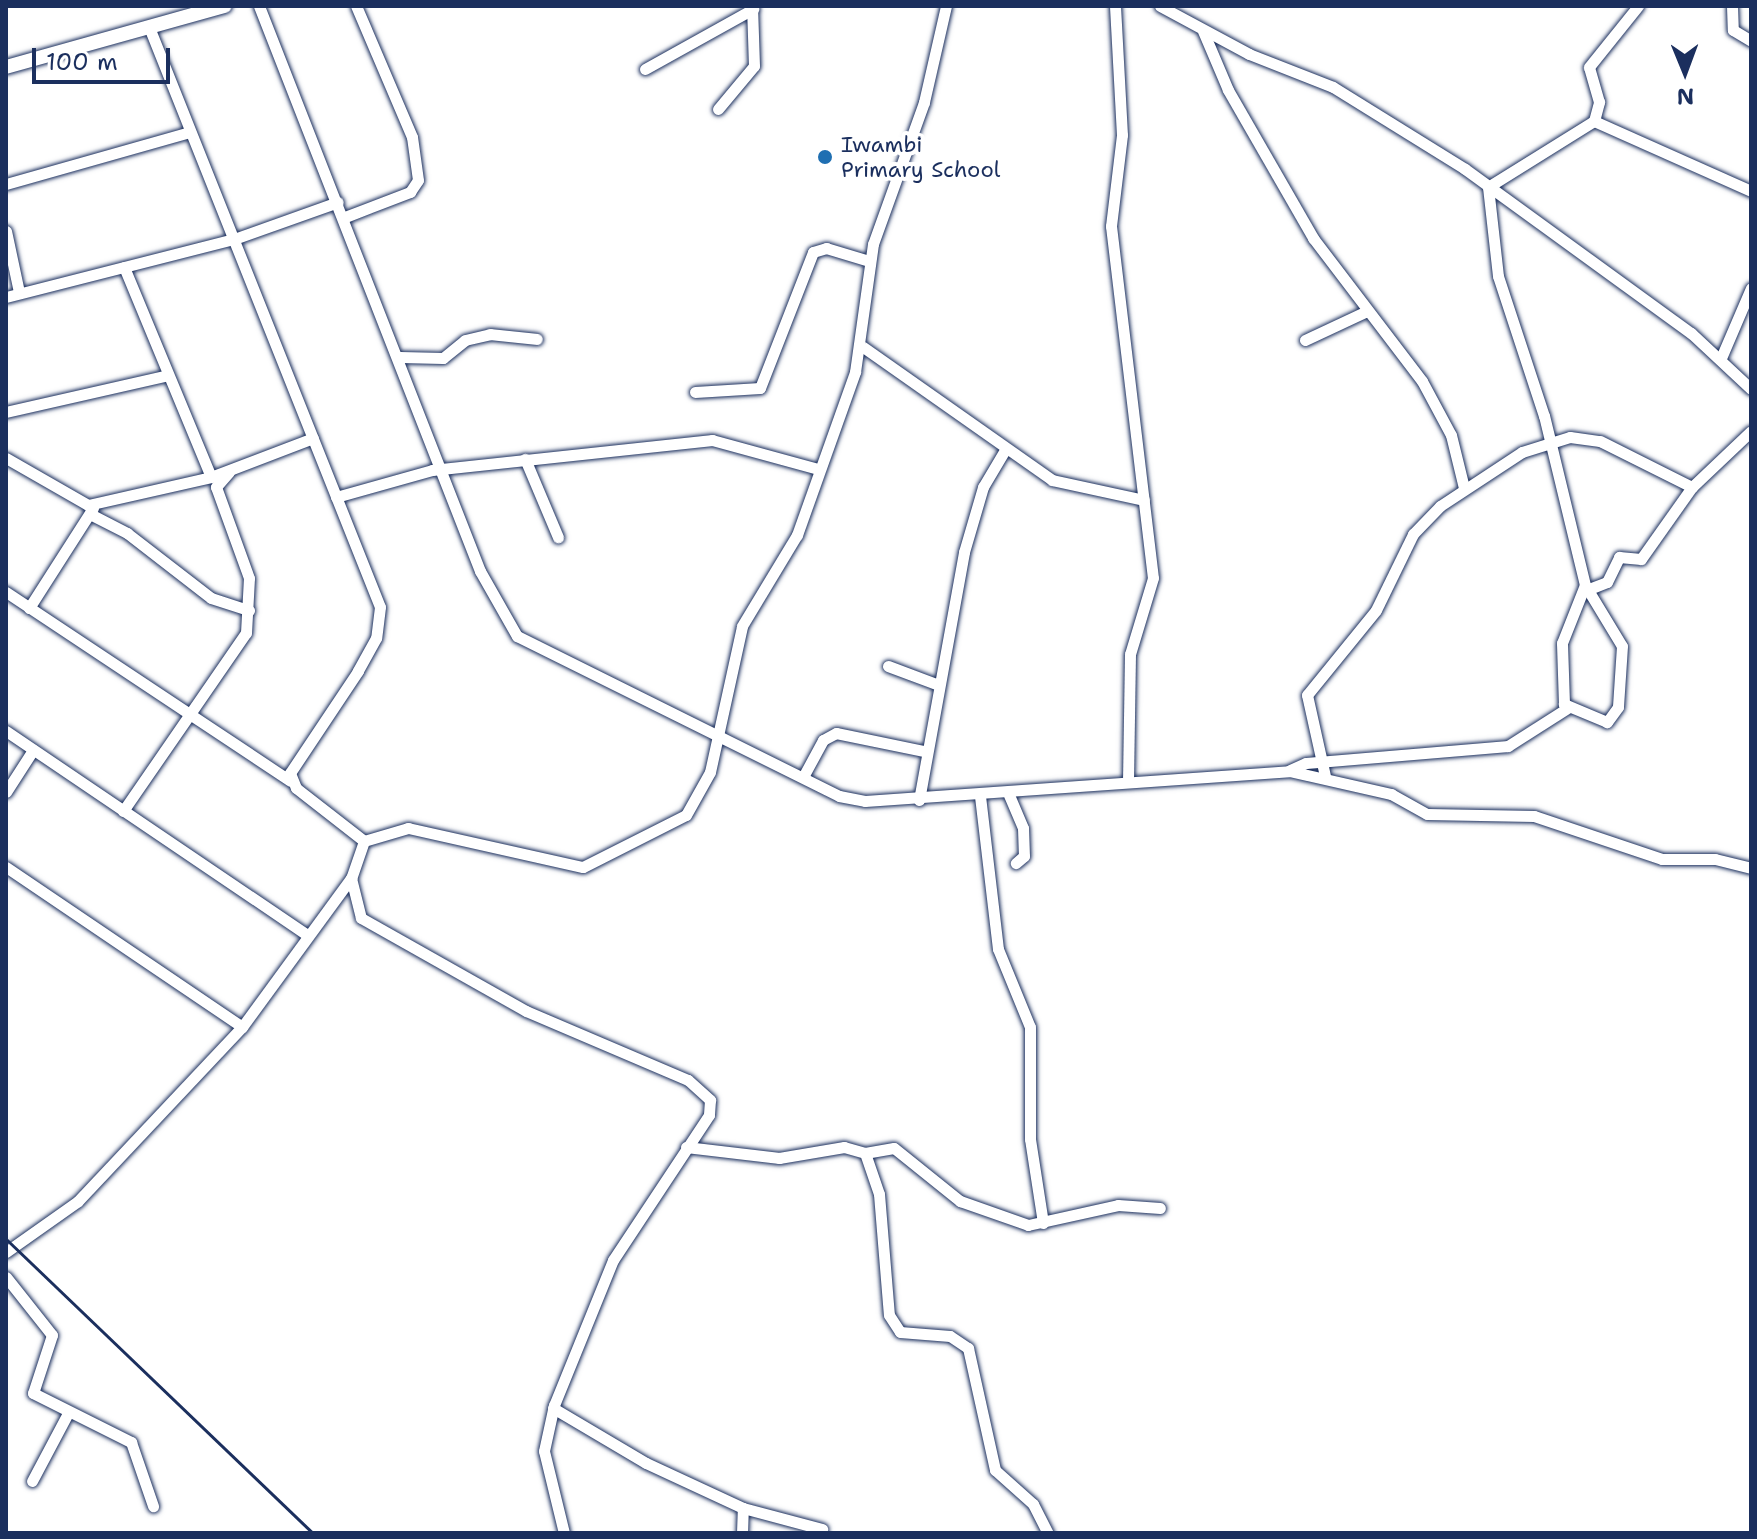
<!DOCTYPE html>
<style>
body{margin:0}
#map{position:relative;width:1757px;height:1539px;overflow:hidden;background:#fff;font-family:"Shantell Sans",sans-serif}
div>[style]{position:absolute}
.roads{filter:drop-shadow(0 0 2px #1b2f5e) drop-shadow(0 0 2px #1b2f5e)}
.street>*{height:11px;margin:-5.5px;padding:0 5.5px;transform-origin:5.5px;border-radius:5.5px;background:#fff}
.secondary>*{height:14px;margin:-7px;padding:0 7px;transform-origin:7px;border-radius:7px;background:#fff}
.rail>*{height:3px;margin:-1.5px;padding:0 1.5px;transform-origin:1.5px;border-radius:1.5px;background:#1b2f5e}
.dots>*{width:22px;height:22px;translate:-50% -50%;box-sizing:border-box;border:4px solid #fff;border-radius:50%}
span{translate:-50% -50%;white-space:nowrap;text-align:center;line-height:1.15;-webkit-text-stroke:8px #fff;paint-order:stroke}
.poi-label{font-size:22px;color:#1b2f5e}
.left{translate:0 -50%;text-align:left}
.frame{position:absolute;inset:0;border:8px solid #1b2f5e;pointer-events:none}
.north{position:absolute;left:1645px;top:32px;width:80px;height:80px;-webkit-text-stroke:6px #fff;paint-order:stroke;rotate:179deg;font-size:22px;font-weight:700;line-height:32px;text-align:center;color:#1b2f5e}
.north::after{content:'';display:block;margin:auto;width:28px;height:36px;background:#1b2f5e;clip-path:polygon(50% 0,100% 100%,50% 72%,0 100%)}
.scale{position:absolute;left:32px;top:48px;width:138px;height:36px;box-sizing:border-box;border:4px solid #1b2f5e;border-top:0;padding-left:10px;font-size:24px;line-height:28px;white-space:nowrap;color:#1b2f5e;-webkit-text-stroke:6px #fff;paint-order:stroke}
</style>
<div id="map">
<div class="roads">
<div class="street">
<div style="left:259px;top:6px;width:607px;rotate:68.64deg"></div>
<div style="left:480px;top:571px;width:75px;rotate:60.4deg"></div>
<div style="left:517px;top:636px;width:360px;rotate:26.4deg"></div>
<div style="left:839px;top:796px;width:26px;rotate:11deg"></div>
<div style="left:865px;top:801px;width:425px;rotate:-4deg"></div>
<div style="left:1289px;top:771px;width:105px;rotate:12.7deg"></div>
<div style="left:1391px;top:794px;width:41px;rotate:29.1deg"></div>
<div style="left:1427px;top:814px;width:107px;rotate:1.1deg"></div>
<div style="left:1534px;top:816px;width:135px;rotate:18.6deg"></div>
<div style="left:1662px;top:859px;width:53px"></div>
<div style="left:1715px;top:859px;width:37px;rotate:14deg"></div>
<div style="left:1115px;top:6px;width:129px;rotate:86.9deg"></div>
<div style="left:1122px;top:135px;width:92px;rotate:96.9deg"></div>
<div style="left:1111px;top:226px;width:354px;rotate:83.2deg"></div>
<div style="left:1153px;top:578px;width:79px;rotate:106.8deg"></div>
<div style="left:1130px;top:654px;width:127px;rotate:90.9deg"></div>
<div style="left:1160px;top:6px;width:101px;rotate:28.3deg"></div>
<div style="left:1249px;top:54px;width:90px;rotate:21.4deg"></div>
<div style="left:1333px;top:87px;width:155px;rotate:31.8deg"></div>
<div style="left:1465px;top:169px;width:279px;rotate:36deg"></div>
<div style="left:1691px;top:333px;width:82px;rotate:43deg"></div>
<div style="left:1732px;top:6px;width:24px;rotate:88deg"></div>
<div style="left:1733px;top:30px;width:21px;rotate:31deg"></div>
<div style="left:149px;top:27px;width:624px;rotate:68.28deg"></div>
<div style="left:380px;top:607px;width:31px;rotate:97deg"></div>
<div style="left:376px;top:638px;width:38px;rotate:119deg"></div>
<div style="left:358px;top:671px;width:123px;rotate:123.7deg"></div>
<div style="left:290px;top:773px;width:16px;rotate:68deg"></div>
<div style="left:296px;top:788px;width:86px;rotate:37.9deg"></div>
<div style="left:364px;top:841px;width:39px;rotate:109deg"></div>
<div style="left:351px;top:878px;width:41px;rotate:76deg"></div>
<div style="left:361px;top:918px;width:189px;rotate:29.4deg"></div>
<div style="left:526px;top:1011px;width:176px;rotate:23.1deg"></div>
<div style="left:688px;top:1080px;width:30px;rotate:42deg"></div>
<div style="left:710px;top:1100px;width:15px;rotate:94deg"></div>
<div style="left:709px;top:1115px;width:174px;rotate:123.5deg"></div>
<div style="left:613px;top:1260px;width:157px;rotate:112.1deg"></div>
<div style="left:554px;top:1405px;width:47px;rotate:102.3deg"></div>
<div style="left:544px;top:1451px;width:84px;rotate:76.3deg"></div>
<div style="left:1203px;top:31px;width:64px;rotate:67deg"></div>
<div style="left:1228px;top:90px;width:171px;rotate:60.1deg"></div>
<div style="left:1313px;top:238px;width:180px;rotate:52.7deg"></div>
<div style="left:1422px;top:381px;width:61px;rotate:61.8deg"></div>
<div style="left:1451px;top:435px;width:55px;rotate:76.2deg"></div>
<div style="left:645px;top:69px;width:124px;rotate:-29.1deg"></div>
<div style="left:718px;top:109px;width:56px;rotate:-50.1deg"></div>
<div style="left:754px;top:66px;width:60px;rotate:-91.9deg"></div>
<div style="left:1594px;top:121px;width:172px;rotate:24deg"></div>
<div style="left:6px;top:184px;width:191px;rotate:-15.8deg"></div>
<div style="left:345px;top:217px;width:70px;rotate:-21deg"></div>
<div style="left:410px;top:192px;width:14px;rotate:-56deg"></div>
<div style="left:418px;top:180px;width:43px;rotate:-97.9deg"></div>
<div style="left:412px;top:137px;width:142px;rotate:-113.1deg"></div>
<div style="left:6px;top:231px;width:62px;rotate:78deg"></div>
<div style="left:124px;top:267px;width:227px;rotate:67.5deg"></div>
<div style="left:6px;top:297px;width:235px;rotate:-14.3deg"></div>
<div style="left:234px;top:239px;width:110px;rotate:-19.6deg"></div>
<div style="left:1305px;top:340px;width:66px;rotate:-25deg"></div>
<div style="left:863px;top:347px;width:231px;rotate:35.1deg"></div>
<div style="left:1052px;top:480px;width:94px;rotate:12.3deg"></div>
<div style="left:400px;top:357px;width:43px;rotate:1.3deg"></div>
<div style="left:443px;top:358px;width:28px;rotate:-39deg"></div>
<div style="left:465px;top:340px;width:26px;rotate:-13deg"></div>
<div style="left:490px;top:334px;width:47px;rotate:6.1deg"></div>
<div style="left:1721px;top:358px;width:76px;rotate:-66.8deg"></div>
<div style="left:695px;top:392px;width:65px;rotate:-3.5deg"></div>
<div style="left:760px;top:388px;width:146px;rotate:-68.7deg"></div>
<div style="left:813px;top:252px;width:14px;rotate:-17deg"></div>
<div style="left:826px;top:248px;width:45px;rotate:16.8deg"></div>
<div style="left:6px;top:412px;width:163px;rotate:-12.8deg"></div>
<div style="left:6px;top:458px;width:95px;rotate:29.8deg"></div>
<div style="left:88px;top:505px;width:126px;rotate:-12.8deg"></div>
<div style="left:211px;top:477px;width:109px;rotate:-20.9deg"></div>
<div style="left:525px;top:459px;width:85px;rotate:67.1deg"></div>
<div style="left:336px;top:497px;width:100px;rotate:-15.7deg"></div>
<div style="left:432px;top:470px;width:282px;rotate:-6.1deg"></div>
<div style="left:712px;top:440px;width:110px;rotate:15.3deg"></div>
<div style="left:90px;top:514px;width:42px;rotate:27.2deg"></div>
<div style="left:127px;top:533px;width:106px;rotate:37.7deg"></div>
<div style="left:211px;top:598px;width:40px;rotate:18deg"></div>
<div style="left:1585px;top:585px;width:71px;rotate:58.8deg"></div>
<div style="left:1622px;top:646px;width:61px;rotate:93.8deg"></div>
<div style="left:1618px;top:707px;width:19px;rotate:126deg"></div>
<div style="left:1607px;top:722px;width:47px;rotate:-157.3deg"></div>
<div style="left:1564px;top:704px;width:61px;rotate:-91.9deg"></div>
<div style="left:1562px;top:643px;width:62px;rotate:-68.4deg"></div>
<div style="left:1585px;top:585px;width:174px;rotate:-103.6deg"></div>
<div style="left:1544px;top:416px;width:147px;rotate:-108.2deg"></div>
<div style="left:1498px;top:276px;width:90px;rotate:-96.4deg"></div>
<div style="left:1488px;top:187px;width:125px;rotate:-31.9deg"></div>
<div style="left:1594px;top:121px;width:20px;rotate:-75deg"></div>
<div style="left:1599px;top:102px;width:36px;rotate:-106deg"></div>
<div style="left:1589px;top:67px;width:78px;rotate:-51.2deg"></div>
<div style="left:1589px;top:589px;width:19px;rotate:-21deg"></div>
<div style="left:1607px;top:582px;width:28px;rotate:-64deg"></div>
<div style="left:1619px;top:557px;width:22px;rotate:5deg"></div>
<div style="left:1641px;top:559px;width:88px;rotate:-54.7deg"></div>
<div style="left:6px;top:592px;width:341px;rotate:33.6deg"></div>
<div style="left:29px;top:608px;width:119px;rotate:-57.4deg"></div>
<div style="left:888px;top:666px;width:51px;rotate:20.6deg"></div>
<div style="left:6px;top:731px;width:364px;rotate:34.1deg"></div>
<div style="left:1290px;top:770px;width:17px;rotate:-24deg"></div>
<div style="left:1306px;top:763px;width:203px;rotate:-4.8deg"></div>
<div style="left:1508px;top:746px;width:69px;rotate:-32.5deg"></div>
<div style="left:1325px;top:776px;width:83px;rotate:-102.5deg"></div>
<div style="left:1307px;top:695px;width:109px;rotate:-50.9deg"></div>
<div style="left:1376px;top:610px;width:85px;rotate:-64deg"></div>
<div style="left:1413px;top:534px;width:39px;rotate:-46deg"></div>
<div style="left:1440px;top:506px;width:98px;rotate:-33.4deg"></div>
<div style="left:1522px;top:452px;width:50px;rotate:-17.4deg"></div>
<div style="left:1570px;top:437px;width:30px;rotate:8deg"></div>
<div style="left:1600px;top:441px;width:103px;rotate:26.6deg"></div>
<div style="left:1692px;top:487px;width:81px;rotate:-43.5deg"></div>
<div style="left:803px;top:777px;width:42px;rotate:-61.6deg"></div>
<div style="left:823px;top:740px;width:15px;rotate:-28deg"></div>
<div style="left:836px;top:733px;width:90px;rotate:11.6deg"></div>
<div style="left:6px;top:792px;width:50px;rotate:-57.3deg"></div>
<div style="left:1009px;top:795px;width:36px;rotate:67deg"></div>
<div style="left:1023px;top:828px;width:28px;rotate:88deg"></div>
<div style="left:1024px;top:856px;width:11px;rotate:139deg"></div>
<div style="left:980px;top:796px;width:154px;rotate:83.3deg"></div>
<div style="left:998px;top:949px;width:84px;rotate:67.7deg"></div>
<div style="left:1030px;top:1027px;width:112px;rotate:90deg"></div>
<div style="left:1030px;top:1139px;width:85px;rotate:81.2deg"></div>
<div style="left:919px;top:800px;width:252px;rotate:-79.7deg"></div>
<div style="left:964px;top:552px;width:68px;rotate:-73.7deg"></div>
<div style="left:983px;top:487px;width:43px;rotate:-59.3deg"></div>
<div style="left:123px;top:811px;width:216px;rotate:-55.4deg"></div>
<div style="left:246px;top:633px;width:55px;rotate:-86.9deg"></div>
<div style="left:249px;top:578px;width:97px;rotate:-109.9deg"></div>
<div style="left:216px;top:487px;width:20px;rotate:-49deg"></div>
<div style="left:364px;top:841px;width:46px;rotate:-16.5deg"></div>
<div style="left:408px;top:828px;width:179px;rotate:12.6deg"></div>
<div style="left:583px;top:867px;width:115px;rotate:-26.8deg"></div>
<div style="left:686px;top:815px;width:49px;rotate:-60.8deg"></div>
<div style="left:710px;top:772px;width:149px;rotate:-77.6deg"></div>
<div style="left:742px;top:626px;width:106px;rotate:-58.9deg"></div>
<div style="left:797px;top:535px;width:173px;rotate:-70.4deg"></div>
<div style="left:855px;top:372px;width:129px;rotate:-82deg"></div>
<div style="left:873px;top:244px;width:151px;rotate:-70.2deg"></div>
<div style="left:924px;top:102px;width:98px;rotate:-77.1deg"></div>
<div style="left:6px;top:867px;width:285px;rotate:34.1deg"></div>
<div style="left:686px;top:1147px;width:94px;rotate:6.7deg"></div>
<div style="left:779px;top:1158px;width:66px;rotate:-9.6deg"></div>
<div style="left:844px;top:1147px;width:22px;rotate:16deg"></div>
<div style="left:865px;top:1153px;width:43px;rotate:71.1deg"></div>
<div style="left:879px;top:1194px;width:121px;rotate:85.3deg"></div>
<div style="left:889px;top:1315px;width:20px;rotate:57deg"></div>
<div style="left:900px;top:1332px;width:50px;rotate:4.6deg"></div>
<div style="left:950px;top:1336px;width:22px;rotate:34deg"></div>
<div style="left:968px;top:1348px;width:125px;rotate:77.5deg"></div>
<div style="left:995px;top:1470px;width:51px;rotate:41.8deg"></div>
<div style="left:1033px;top:1504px;width:33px;rotate:63deg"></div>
<div style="left:865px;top:1153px;width:29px;rotate:-10deg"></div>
<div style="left:894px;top:1148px;width:85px;rotate:38.8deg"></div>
<div style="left:960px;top:1201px;width:72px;rotate:19.4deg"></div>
<div style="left:1028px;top:1225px;width:92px;rotate:-12.5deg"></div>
<div style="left:1118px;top:1205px;width:42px;rotate:4.1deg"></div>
<div style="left:6px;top:1252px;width:88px;rotate:-35.3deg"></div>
<div style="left:78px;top:1201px;width:239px;rotate:-46.7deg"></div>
<div style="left:242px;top:1027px;width:185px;rotate:-53.8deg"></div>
<div style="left:6px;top:1277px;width:74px;rotate:51.6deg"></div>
<div style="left:52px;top:1335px;width:61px;rotate:108.1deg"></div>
<div style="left:33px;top:1393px;width:110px;rotate:26.6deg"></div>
<div style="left:131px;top:1442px;width:68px;rotate:71deg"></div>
<div style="left:553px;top:1408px;width:108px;rotate:30.6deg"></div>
<div style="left:646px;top:1463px;width:107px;rotate:24.9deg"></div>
<div style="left:743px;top:1508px;width:82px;rotate:14.9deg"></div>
<div style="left:32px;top:1481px;width:77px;rotate:-62.1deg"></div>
<div style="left:742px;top:1533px;width:25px;rotate:-88deg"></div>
</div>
<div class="secondary">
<div style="left:6px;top:67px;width:227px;rotate:-15.6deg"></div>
</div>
</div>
<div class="rail">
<div style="left:6px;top:1239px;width:425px;rotate:43.8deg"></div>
</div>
<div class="dots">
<div style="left:825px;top:157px;background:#1f6fb2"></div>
</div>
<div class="poi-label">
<span class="left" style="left:841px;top:157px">Iwambi<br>Primary School</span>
</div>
<div class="frame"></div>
<div class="north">N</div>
<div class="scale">100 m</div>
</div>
